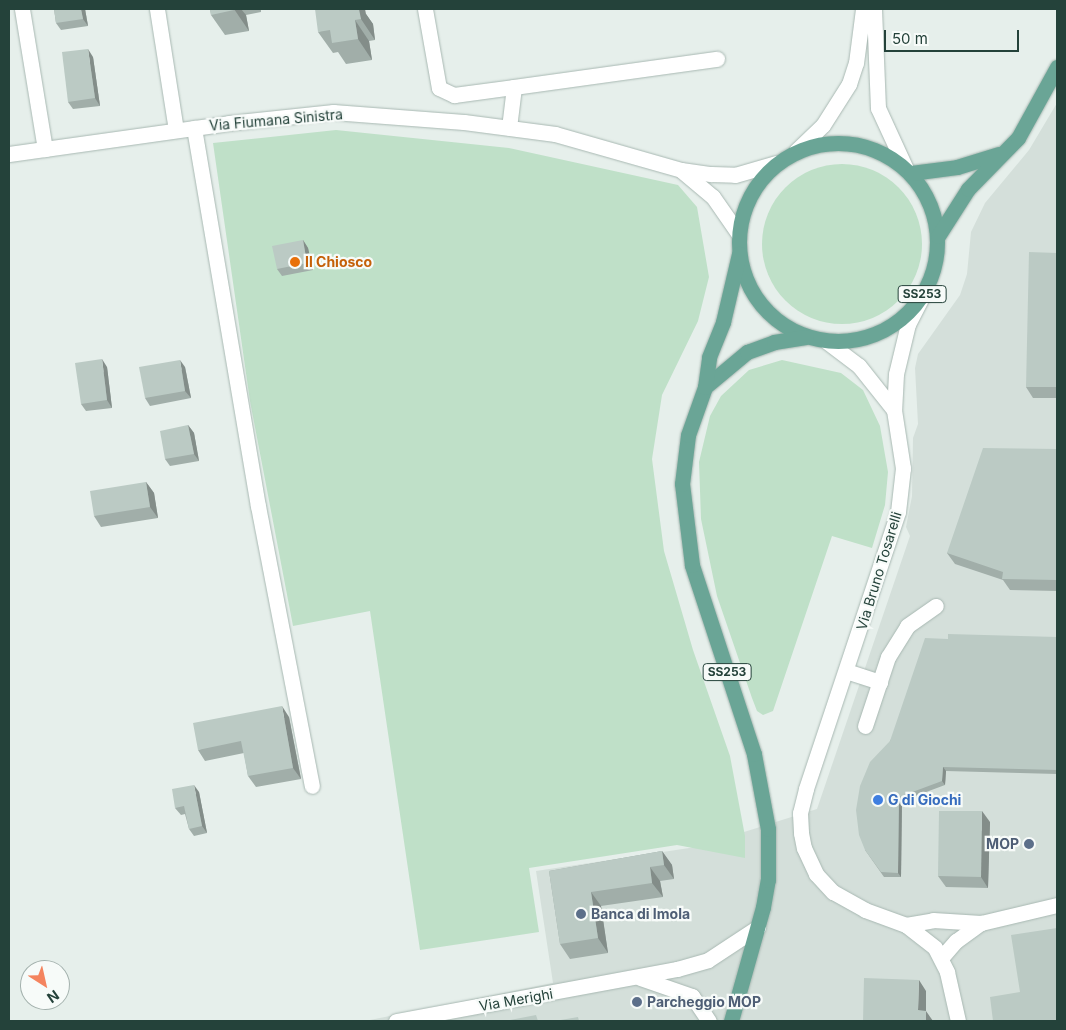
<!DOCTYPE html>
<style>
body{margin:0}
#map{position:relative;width:1066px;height:1030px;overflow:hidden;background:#e6efeb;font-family:Inter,sans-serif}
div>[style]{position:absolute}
.built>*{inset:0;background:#d4dfda}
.green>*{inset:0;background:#bfe0c8}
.round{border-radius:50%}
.roads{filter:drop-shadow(0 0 1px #a8b8b2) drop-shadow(0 0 1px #a8b8b2)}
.minor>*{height:15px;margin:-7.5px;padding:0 7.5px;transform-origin:7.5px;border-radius:7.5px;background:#fff}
.secondary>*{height:15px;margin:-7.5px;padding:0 7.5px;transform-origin:7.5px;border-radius:7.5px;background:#fff}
.primary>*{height:15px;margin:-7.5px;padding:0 7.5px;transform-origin:7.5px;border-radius:7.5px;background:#6aa596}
.primary>.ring{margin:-7.5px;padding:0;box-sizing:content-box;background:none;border:15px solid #6aa596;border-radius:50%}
.wall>*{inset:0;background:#a1aea9}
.shaded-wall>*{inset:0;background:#838d89}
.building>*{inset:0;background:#bbcac4}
.dots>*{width:14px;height:14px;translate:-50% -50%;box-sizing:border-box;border:2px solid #f7fbf9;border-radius:50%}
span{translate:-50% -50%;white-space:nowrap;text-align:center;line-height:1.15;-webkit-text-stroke:4.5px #f7fbf9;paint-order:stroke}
.shield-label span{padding:1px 4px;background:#f7fbf9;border:1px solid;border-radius:4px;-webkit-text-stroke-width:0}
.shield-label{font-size:12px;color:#24423a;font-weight:700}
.street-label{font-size:14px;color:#24423a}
.food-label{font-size:14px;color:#c56008;font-weight:700}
.left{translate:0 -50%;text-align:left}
.shop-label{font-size:14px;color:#366cbe;font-weight:700}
.service-label{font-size:14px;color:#4e5e75;font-weight:700}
.right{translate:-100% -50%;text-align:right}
.frame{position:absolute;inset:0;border:10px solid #24423a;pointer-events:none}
.north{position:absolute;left:20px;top:960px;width:50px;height:50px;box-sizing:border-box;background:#f7fbf9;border:1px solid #a3b1ad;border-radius:50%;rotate:145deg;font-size:14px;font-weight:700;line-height:20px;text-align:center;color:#24423a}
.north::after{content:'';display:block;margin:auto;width:18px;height:22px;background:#f4845f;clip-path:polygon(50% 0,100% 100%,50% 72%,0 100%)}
.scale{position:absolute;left:884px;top:30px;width:135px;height:22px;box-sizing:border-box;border:2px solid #24423a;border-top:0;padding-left:6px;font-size:15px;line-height:18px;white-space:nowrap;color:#24423a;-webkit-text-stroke:4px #f7fbf9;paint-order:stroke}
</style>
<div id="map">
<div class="built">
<div style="clip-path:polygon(1057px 103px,1057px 1021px,365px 1021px,553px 983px,536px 871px,696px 847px,817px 809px,910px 536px,906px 527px,912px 496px,913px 438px,918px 424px,915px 368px,918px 354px,960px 295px,967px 274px,971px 232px,985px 203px,1029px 150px)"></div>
</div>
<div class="green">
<div style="clip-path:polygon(336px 130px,509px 148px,678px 185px,697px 207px,709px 277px,698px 321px,662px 395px,652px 459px,664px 551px,693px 650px,730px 756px,745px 836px,745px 858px,677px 845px,529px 868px,539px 932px,420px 950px,370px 611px,293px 626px,250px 401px,213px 143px)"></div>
<div class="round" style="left:762px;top:164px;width:160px;height:160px"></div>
<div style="clip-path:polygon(782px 360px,841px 373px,863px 390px,880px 426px,888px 472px,885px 505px,872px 548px,832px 536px,773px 711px,763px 715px,757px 711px,752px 698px,717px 596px,701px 519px,699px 462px,710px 416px,721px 396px,749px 370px)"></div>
</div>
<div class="roads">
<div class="minor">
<div style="left:22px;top:9px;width:142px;rotate:80.7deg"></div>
<div style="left:157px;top:9px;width:122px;rotate:81.1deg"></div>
<div style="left:425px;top:9px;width:80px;rotate:80deg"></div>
<div style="left:439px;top:88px;width:17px;rotate:25deg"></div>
<div style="left:454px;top:95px;width:61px;rotate:-7.6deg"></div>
<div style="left:514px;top:87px;width:41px;rotate:97deg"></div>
<div style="left:514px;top:87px;width:205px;rotate:-7.9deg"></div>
<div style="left:194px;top:128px;width:383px;rotate:80.4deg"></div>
<div style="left:258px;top:506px;width:285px;rotate:79.1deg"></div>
<div style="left:9px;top:154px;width:222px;rotate:-8deg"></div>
<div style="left:229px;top:123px;width:105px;rotate:-6deg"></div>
<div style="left:333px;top:112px;width:131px;rotate:4.4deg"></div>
<div style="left:464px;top:122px;width:92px;rotate:7.5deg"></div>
<div style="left:555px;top:134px;width:131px;rotate:15.9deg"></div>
<div style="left:681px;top:170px;width:30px;rotate:8deg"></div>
<div style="left:711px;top:174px;width:24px;rotate:2deg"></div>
<div style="left:735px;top:175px;width:43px;rotate:-16.3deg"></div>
<div style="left:682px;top:171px;width:40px;rotate:40deg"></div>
<div style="left:713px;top:197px;width:44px;rotate:55.2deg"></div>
<div style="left:846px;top:671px;width:36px;rotate:18deg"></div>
<div style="left:865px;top:726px;width:73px;rotate:-71.6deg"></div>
<div style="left:888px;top:657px;width:36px;rotate:-58deg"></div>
<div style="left:907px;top:626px;width:35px;rotate:-35deg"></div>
<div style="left:906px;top:925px;width:27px;rotate:-10deg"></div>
<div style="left:933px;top:920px;width:48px;rotate:3.6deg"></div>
<div style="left:981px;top:923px;width:78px;rotate:-13.3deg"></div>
<div style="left:941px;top:958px;width:23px;rotate:-49deg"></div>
<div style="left:956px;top:941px;width:31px;rotate:-36deg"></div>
<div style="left:640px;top:978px;width:55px;rotate:19.1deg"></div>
<div style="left:692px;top:996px;width:30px;rotate:56deg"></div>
<div style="left:396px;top:1021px;width:286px;rotate:-10.5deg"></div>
<div style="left:677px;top:969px;width:32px;rotate:-16deg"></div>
<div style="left:708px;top:960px;width:60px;rotate:-33.4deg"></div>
</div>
<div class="secondary">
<div style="left:874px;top:9px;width:99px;rotate:87.7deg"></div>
<div style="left:878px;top:108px;width:67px;rotate:65.3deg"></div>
<div style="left:796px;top:151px;width:37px;rotate:-44deg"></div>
<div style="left:823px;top:125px;width:49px;rotate:-57.6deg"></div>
<div style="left:849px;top:84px;width:22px;rotate:-72deg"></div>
<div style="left:856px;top:63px;width:54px;rotate:-82.6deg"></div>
<div style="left:925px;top:291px;width:37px;rotate:117deg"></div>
<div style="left:908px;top:324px;width:51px;rotate:103.5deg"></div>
<div style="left:896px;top:374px;width:36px;rotate:93deg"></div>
<div style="left:894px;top:410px;width:59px;rotate:81.2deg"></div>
<div style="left:903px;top:468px;width:44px;rotate:96.5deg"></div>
<div style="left:898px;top:512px;width:292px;rotate:108.4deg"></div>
<div style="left:806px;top:789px;width:25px;rotate:104deg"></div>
<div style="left:800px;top:813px;width:20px;rotate:87deg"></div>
<div style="left:801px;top:833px;width:15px;rotate:79deg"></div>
<div style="left:804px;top:848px;width:29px;rotate:65deg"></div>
<div style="left:816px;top:874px;width:25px;rotate:47deg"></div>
<div style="left:833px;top:892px;width:37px;rotate:29deg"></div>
<div style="left:865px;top:910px;width:44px;rotate:20.1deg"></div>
<div style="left:906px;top:925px;width:37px;rotate:38deg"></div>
<div style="left:935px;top:948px;width:27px;rotate:63deg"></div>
<div style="left:947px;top:972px;width:50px;rotate:77.3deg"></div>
<div style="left:826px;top:341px;width:41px;rotate:37.1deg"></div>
<div style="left:859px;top:366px;width:56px;rotate:51.5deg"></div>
</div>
<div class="primary">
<div class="ring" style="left:739px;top:143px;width:183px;height:183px"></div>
<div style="left:911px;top:173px;width:46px;rotate:-7.4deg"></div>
<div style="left:957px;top:167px;width:44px;rotate:-17.2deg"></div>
<div style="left:938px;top:236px;width:56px;rotate:-57.4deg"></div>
<div style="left:968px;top:189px;width:71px;rotate:-45.6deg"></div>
<div style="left:1018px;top:138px;width:81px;rotate:-61.2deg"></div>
<div style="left:705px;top:387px;width:55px;rotate:-39.8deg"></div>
<div style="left:747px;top:352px;width:29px;rotate:-20deg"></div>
<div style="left:774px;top:342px;width:32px;rotate:-9deg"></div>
<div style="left:731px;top:1021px;width:118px;rotate:-74.3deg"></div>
<div style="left:763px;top:907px;width:27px;rotate:-80deg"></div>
<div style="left:768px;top:880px;width:51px;rotate:-90deg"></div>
<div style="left:768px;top:829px;width:76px;rotate:-100.6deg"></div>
<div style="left:754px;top:754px;width:199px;rotate:-108.2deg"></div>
<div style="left:692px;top:565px;width:82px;rotate:-97deg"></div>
<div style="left:682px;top:484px;width:49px;rotate:-83deg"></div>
<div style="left:688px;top:435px;width:51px;rotate:-70.5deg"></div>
<div style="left:705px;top:387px;width:30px;rotate:-82deg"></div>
<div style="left:709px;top:357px;width:38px;rotate:-68deg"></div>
<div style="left:723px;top:322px;width:70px;rotate:-76.8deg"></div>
</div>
</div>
<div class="wall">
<div style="clip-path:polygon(54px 9px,85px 9px,88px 26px,61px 30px,56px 23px)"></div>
<div style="clip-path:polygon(210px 9px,261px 9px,261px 12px,246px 15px,249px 31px,225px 35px,211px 15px)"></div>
<div style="clip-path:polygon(366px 14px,373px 24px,375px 40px,369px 41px,372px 60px,346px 64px,338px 52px,333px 53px,318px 32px)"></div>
<div style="clip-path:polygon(93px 57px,100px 106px,73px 109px,68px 102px)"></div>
<div style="clip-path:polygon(303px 240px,308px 248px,313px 270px,282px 276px,277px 269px)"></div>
<div style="clip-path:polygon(1057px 253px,1057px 398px,1033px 398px,1026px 387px)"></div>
<div style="clip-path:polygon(107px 367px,112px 408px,86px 411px,81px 404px)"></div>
<div style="clip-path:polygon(185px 367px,191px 398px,150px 406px,145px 398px)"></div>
<div style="clip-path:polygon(188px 425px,194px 433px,199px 461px,170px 466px,165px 459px)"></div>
<div style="clip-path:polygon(1057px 449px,1057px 591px,1010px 590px,1003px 580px,955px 564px,947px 553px)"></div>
<div style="clip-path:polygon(146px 482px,154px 493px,158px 518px,101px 527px,94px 516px)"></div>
<div style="clip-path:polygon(1057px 637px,1057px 774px,946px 771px,945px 785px,902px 801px,901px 877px,884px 877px,865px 850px,890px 741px,948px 639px)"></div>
<div style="clip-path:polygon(289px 717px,301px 779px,256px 787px,248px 776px,244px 753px,205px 761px,198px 750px)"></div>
<div style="clip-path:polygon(199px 792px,207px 833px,194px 836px,189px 829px,185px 814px,181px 815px,175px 808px)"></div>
<div style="clip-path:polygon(990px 822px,988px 888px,946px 887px,938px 876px)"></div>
<div style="clip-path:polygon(662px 851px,672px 865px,674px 879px,660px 881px,663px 897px,601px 906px,608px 953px,570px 959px,560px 944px,549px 871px)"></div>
</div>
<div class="shaded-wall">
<div style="clip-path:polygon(81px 9px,85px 9px,88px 26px,83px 19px)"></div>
<div style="clip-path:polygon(234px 9px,241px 9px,246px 15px,249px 31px)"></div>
<div style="clip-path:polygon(356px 9px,365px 9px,366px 14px,373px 24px,375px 40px,361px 19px)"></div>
<div style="clip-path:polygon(355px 20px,369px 41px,372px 60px,358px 39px)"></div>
<div style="clip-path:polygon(88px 49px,93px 57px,100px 106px,95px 98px)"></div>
<div style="clip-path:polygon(303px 240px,308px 248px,313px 270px,307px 263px)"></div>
<div style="clip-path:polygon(102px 359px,107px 367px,112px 408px,107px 400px)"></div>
<div style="clip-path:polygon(180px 360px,185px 367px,191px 398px,185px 391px)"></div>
<div style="clip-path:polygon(188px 425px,194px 433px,199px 461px,194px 454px)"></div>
<div style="clip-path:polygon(146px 482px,154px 493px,158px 518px,150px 507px)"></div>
<div style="clip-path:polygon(282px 706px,289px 717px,301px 779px,293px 768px)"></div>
<div style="clip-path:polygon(943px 767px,946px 771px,945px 785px,942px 781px)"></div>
<div style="clip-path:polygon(194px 785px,199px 792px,207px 833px,202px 826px)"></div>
<div style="clip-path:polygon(899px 797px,902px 801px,901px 877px,898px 873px)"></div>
<div style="clip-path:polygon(982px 811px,990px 822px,988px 888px,981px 877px)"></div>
<div style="clip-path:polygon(662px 851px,672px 865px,674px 879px,664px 865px)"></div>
<div style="clip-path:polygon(650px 867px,660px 881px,663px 897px,652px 883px)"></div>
<div style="clip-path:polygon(591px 892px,601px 906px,608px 953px,598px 938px)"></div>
<div style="clip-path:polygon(919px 980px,926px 991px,926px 1011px,933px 1021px,926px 1021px,918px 1010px)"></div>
</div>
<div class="building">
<div style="clip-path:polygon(54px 9px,81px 9px,83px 19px,56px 23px)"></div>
<div style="clip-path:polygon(210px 9px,234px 9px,234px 10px,211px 15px)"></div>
<div style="clip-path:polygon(315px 9px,359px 9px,361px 19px,355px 20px,358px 39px,332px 43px,330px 30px,318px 32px)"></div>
<div style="clip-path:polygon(88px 49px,95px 98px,68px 102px,62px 52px)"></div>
<div style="clip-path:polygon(303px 240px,307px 263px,277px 269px,272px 246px)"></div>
<div style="clip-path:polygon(1029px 252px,1057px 253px,1057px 387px,1026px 387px)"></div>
<div style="clip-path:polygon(102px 359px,107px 400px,81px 404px,75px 363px)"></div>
<div style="clip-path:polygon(180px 360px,185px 391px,145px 398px,139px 367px)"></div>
<div style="clip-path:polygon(188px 425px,194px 454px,165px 459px,160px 431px)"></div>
<div style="clip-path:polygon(983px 448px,1057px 449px,1057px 580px,1002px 579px,1003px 572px,947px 553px)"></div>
<div style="clip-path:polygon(146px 482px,150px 507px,94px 516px,90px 491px)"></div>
<div style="clip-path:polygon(948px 634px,1057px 637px,1057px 770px,943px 767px,942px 781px,899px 797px,898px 873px,881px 872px,865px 850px,859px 835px,856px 810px,860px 786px,870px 762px,890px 741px,925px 638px,948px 639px)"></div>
<div style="clip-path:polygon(282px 706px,293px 768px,248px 776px,241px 741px,198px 750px,193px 723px)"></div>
<div style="clip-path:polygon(194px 785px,202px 826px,189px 829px,184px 806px,175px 808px,172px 789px)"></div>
<div style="clip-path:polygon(939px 811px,982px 811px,981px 877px,938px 876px)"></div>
<div style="clip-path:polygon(662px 851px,664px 865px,650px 867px,652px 883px,591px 892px,598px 938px,560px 944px,549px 871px)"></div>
<div style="clip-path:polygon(1057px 928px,1057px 1021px,993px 1021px,990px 997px,1020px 992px,1011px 935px)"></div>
<div style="clip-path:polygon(864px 978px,919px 980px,918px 1010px,926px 1011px,926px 1021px,863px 1021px)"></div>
<div style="clip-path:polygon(536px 1015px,538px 1021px,505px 1021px)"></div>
<div style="clip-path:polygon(578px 1017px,579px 1021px,555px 1021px)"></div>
</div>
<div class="dots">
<div style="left:295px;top:262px;background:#e8710a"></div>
<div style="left:878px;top:800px;background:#3f7fe0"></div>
<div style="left:1029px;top:844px;background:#5c6f8a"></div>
<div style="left:581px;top:914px;background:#5c6f8a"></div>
<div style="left:637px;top:1002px;background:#5c6f8a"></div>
</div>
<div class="shield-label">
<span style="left:922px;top:294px">SS253</span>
<span style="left:727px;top:672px">SS253</span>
</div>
<div class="street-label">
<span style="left:276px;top:120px;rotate:-5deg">Via Fiumana Sinistra</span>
<span style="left:879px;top:571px;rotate:-73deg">Via Bruno Tosarelli</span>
<span style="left:516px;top:1000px;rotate:-10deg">Via Merighi</span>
</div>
<div class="food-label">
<span class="left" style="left:305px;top:262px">Il Chiosco</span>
</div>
<div class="shop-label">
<span class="left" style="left:888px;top:800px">G di Giochi</span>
</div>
<div class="service-label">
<span class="right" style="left:1019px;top:844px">MOP</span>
<span class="left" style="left:591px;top:914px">Banca di Imola</span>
<span class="left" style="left:647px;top:1002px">Parcheggio MOP</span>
</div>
<div class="frame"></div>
<div class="north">N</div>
<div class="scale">50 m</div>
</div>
